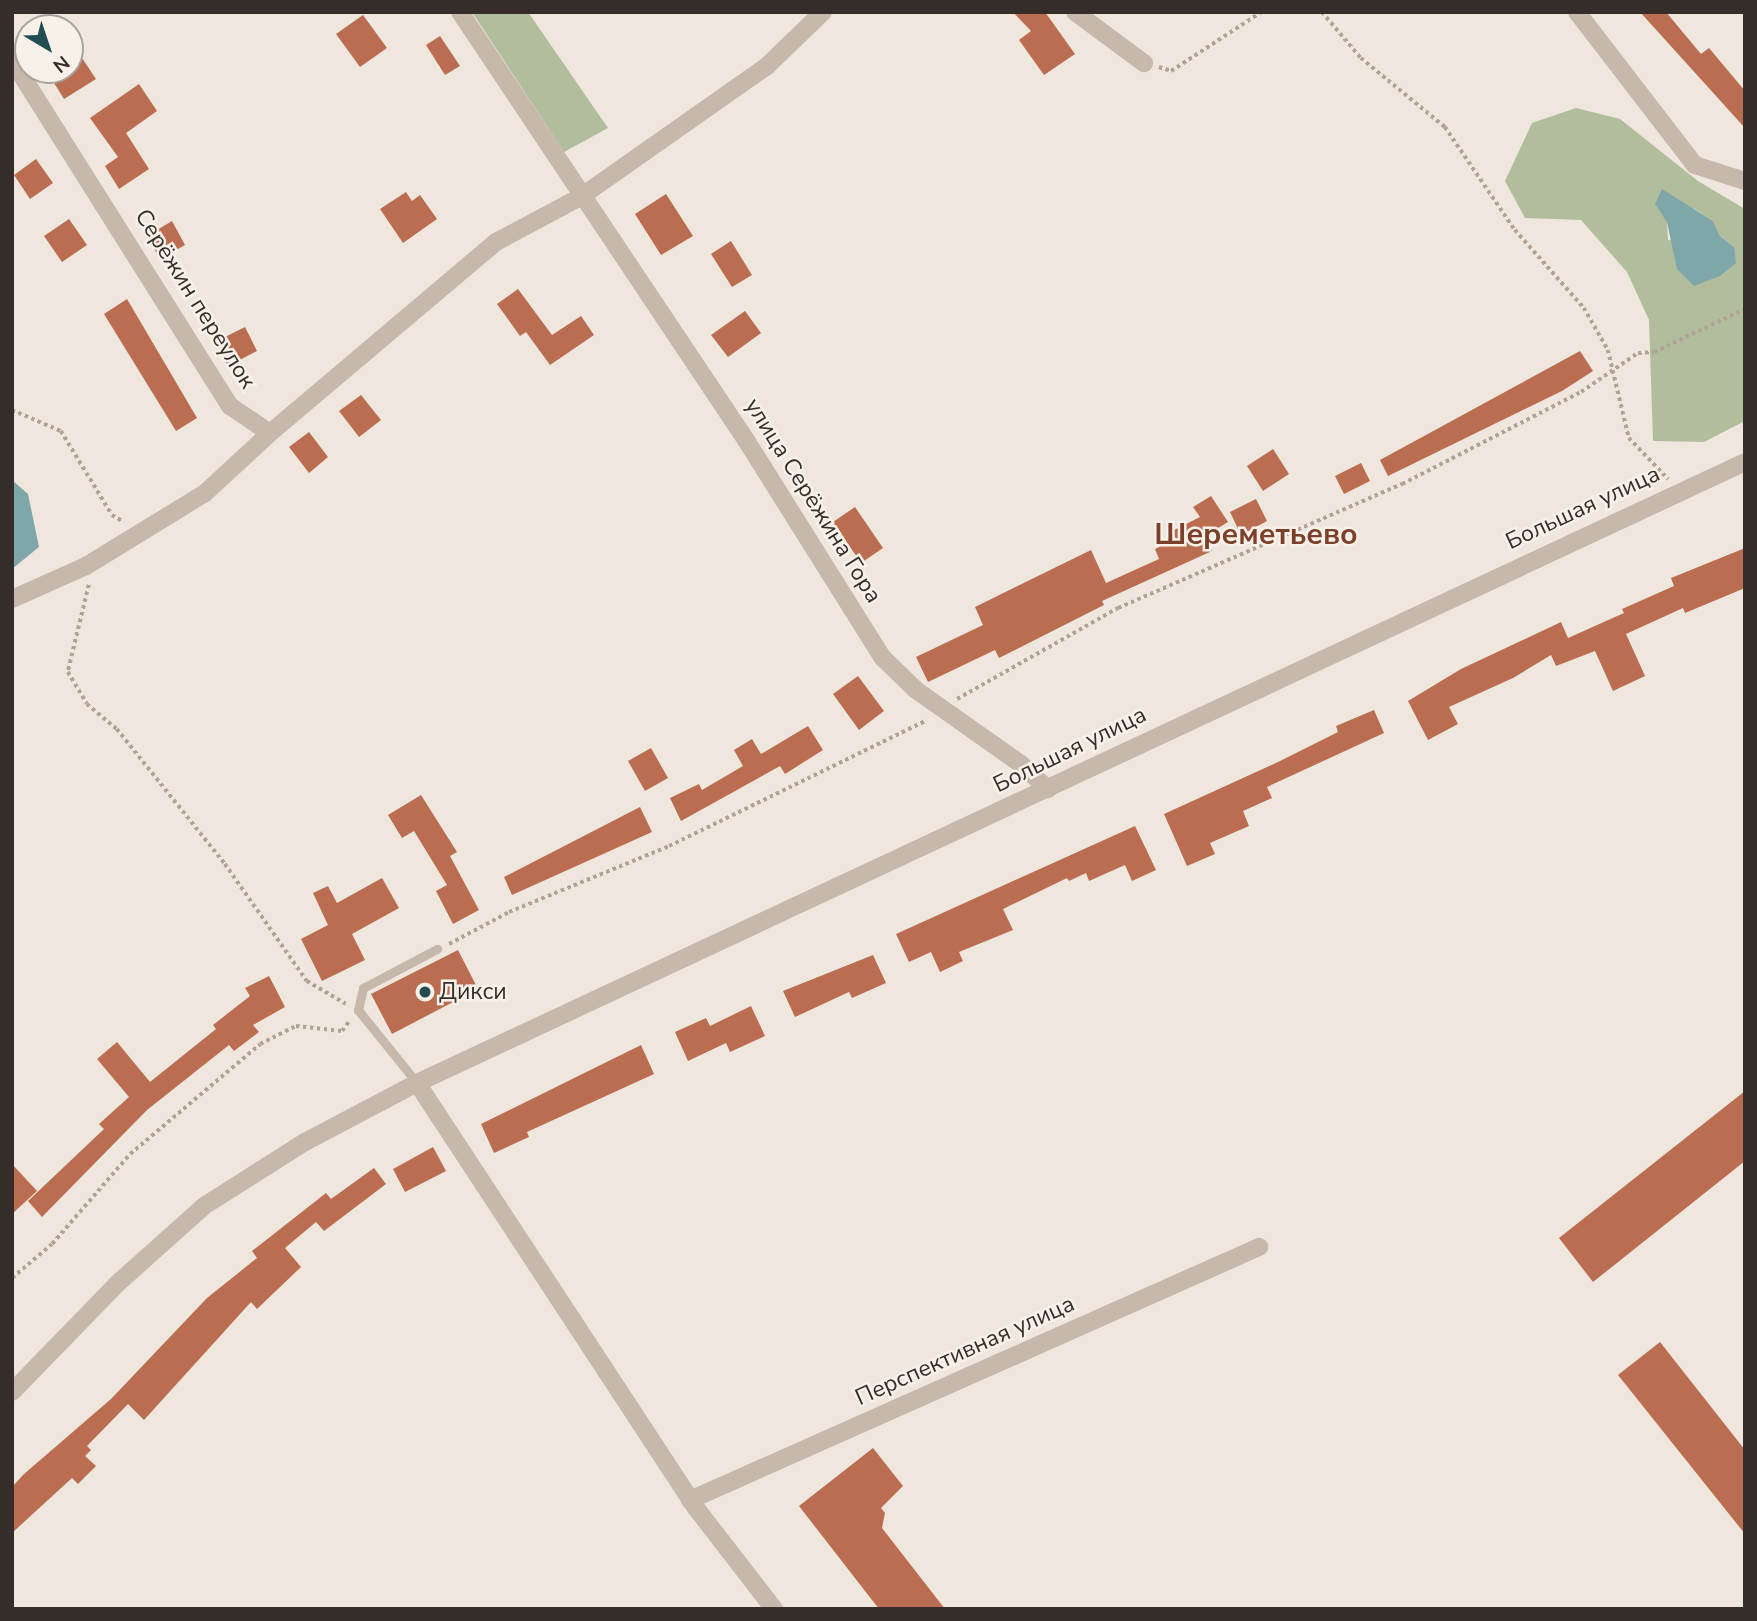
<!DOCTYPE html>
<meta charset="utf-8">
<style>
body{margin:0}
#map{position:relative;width:1757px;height:1621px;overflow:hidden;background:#efe7dd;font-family:"Nunito Sans",sans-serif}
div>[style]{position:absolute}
.green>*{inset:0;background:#b2bd9e}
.water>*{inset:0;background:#7fa7aa}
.building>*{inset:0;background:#ba6d51}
.path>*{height:3.5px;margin-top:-1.75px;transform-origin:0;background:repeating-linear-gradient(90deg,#b2a294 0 3.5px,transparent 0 7px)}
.service>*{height:9px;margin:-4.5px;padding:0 4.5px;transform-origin:4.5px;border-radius:4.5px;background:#c6b8aa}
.minor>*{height:18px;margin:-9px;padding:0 9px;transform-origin:9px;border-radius:9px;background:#c6b8aa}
.tertiary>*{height:18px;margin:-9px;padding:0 9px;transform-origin:9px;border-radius:9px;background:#c6b8aa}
.dots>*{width:19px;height:19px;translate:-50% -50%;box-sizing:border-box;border:4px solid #f8f1e9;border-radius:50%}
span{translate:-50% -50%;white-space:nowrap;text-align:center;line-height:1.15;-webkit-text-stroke:5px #f8f1e9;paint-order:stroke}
.street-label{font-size:23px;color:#352d29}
.poi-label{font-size:23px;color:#352d29}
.left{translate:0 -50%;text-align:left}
.district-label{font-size:30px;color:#7b3f2a;font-weight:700}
.frame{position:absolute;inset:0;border:14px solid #352d29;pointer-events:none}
.north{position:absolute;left:14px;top:14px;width:70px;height:70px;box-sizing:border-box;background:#f8f1e9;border:2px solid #aaa39c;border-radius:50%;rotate:141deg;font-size:19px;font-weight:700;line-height:28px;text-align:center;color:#352d29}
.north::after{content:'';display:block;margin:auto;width:24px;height:32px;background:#224e52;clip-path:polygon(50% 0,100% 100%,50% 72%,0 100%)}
</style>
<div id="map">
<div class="green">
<div style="clip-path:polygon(472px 12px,528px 12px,608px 128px,564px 152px)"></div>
<div style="clip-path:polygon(evenodd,1576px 108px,1620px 119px,1698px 181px,1745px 209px,1745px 421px,1704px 442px,1653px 441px,1649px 320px,1627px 272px,1581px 220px,1525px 218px,1505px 181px,1532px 123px,1576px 108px,1693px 208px,1713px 221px,1720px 236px,1734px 247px,1668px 240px,1667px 222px,1693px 208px)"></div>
</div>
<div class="water">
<div style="clip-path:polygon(1662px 189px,1713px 221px,1720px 236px,1734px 247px,1736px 263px,1720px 276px,1694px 286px,1677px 269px,1667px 222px,1655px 204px)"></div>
<div style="clip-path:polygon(12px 480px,28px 494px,39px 547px,12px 569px)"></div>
</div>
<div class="building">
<div style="clip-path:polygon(1013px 12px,1045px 12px,1075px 54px,1044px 75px,1019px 40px,1031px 31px)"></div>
<div style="clip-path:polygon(1640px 12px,1666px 12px,1701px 54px,1709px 48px,1745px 91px,1745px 128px)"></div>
<div style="clip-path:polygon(363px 15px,387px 48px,360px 67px,336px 34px)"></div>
<div style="clip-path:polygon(440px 36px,460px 66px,445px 75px,426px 45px)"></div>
<div style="clip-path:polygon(82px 58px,96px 79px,64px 99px,51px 78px)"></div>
<div style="clip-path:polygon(139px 84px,157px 111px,126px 133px,149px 169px,119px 189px,105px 166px,118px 157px,90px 118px)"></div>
<div style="clip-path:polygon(36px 159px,53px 183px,30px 199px,14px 175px)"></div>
<div style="clip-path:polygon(406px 192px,412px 201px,420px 195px,437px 219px,403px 243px,380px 209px)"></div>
<div style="clip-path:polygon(666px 194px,693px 236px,661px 255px,635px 214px)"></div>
<div style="clip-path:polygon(69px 219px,87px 245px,62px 262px,44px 236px)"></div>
<div style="clip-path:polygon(172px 221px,185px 245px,160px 259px,147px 236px)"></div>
<div style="clip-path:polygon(731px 241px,752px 275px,732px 287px,711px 254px)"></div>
<div style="clip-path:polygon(518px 289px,552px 335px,581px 316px,594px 335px,550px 365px,526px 332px,520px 336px,497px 304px)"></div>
<div style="clip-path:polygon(127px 299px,197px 418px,176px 431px,104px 314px)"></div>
<div style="clip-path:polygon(745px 311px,761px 333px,728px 357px,711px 335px)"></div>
<div style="clip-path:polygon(245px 327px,257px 351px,228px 366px,215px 342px)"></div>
<div style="clip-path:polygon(1580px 351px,1593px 371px,1562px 391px,1388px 476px,1380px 460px)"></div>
<div style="clip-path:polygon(361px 395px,381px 420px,359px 437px,339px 411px)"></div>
<div style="clip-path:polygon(309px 432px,328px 457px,309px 473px,289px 447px)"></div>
<div style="clip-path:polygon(1273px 449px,1289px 474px,1263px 491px,1247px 466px)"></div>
<div style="clip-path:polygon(1361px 463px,1370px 481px,1344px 494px,1335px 476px)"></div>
<div style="clip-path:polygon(1211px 496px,1228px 522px,1205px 536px,1212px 551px,1102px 601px,1104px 605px,999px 658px,995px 650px,928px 682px,916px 657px,983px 625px,975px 607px,1091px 550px,1106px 583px,1159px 559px,1155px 549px,1176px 539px,1172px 531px,1200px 517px,1193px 507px)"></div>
<div style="clip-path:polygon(1256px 499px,1267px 521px,1241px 535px,1230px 512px)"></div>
<div style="clip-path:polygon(855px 507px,883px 548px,861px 563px,833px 522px)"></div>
<div style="clip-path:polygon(1745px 548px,1745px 588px,1685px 613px,1683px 608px,1626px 634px,1645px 676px,1613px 691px,1595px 651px,1556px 666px,1551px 655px,1513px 678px,1449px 707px,1458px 724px,1428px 740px,1408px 701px,1461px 669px,1561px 622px,1568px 638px,1624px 613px,1622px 609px,1674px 586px,1671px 578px)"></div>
<div style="clip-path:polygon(858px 676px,884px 711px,859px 730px,833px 694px)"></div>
<div style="clip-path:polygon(1374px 710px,1384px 733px,1267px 787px,1272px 798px,1243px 811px,1249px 826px,1210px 843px,1215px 854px,1187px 866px,1164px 814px,1278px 762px,1338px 732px,1336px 726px)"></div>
<div style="clip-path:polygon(808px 726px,823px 750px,785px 774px,780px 766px,681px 821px,670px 798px,699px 784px,702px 790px,743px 766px,734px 750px,752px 739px,761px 754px)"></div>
<div style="clip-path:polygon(651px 748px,668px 778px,645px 791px,628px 761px)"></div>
<div style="clip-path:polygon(421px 795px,457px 852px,450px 856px,479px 910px,453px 924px,436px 891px,447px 885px,414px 831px,402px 838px,388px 815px)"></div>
<div style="clip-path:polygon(640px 807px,652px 832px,512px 895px,504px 877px)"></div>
<div style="clip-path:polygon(1135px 826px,1156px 870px,1132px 881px,1125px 865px,1089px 881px,1086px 873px,1069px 881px,1067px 878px,1003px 909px,1013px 930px,959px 952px,963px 961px,940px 972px,931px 952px,909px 962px,896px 934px)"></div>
<div style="clip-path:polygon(382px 878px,399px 908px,352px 934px,365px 960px,322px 981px,301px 939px,328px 925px,313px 893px,328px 886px,337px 903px)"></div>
<div style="clip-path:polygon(458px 950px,478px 989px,392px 1034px,371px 994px)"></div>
<div style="clip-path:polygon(873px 955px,886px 983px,852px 998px,849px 992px,795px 1017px,783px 991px)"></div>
<div style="clip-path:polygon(269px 976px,285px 1007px,253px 1025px,259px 1032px,234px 1051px,229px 1045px,147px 1110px,42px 1217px,28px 1201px,104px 1129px,99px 1124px,129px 1097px,97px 1059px,117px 1042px,150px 1082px,216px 1029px,213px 1025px,250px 996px,245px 988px)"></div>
<div style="clip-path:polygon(751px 1006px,765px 1036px,730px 1052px,726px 1043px,688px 1061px,675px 1032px,706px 1018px,710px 1026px)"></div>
<div style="clip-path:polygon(641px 1045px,654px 1074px,527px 1132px,529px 1137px,494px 1153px,481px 1124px)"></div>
<div style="clip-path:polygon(1745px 1091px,1745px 1161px,1593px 1282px,1559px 1238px)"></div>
<div style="clip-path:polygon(433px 1147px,446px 1171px,405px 1192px,393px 1169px)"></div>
<div style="clip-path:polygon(12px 1164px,37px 1191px,12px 1214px)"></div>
<div style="clip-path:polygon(374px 1168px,386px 1184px,324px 1231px,316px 1222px,285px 1248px,301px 1267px,257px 1309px,251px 1302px,144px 1420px,128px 1404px,87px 1446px,91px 1450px,85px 1456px,96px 1466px,78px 1484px,72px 1478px,12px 1533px,12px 1487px,24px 1474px,111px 1399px,207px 1298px,257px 1258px,252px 1251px,326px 1193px,331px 1199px)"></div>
<div style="clip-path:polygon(1660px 1342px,1745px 1450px,1745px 1534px,1618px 1375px)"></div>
<div style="clip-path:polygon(873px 1448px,903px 1486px,881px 1508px,885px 1513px,882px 1528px,945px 1609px,879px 1609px,799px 1506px)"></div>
</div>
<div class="path">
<div style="left:1322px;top:12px;width:60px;rotate:49.7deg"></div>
<div style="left:1361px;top:58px;width:109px;rotate:39.4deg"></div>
<div style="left:1445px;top:127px;width:125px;rotate:55.8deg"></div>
<div style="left:1515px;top:230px;width:104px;rotate:48.5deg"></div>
<div style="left:1584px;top:308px;width:48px;rotate:60.3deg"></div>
<div style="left:1608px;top:350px;width:90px;rotate:76.6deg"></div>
<div style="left:1629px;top:438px;width:57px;rotate:46.4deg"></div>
<div style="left:1159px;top:67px;width:13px;rotate:18deg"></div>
<div style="left:1171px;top:71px;width:108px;rotate:-33.2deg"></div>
<div style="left:12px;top:410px;width:53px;rotate:23.2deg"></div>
<div style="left:61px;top:431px;width:98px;rotate:58.7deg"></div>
<div style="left:112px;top:515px;width:14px;rotate:30deg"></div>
<div style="left:89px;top:585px;width:89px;rotate:103.6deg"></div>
<div style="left:68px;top:672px;width:37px;rotate:59deg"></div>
<div style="left:87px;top:704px;width:39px;rotate:40deg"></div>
<div style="left:117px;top:729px;width:173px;rotate:51.3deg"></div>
<div style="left:225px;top:864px;width:143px;rotate:55deg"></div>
<div style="left:307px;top:981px;width:45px;rotate:30.5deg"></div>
<div style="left:957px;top:699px;width:185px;rotate:-29.5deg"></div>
<div style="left:1118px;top:608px;width:310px;rotate:-23.6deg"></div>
<div style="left:1402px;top:484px;width:201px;rotate:-27.2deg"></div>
<div style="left:1581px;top:392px;width:69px;rotate:-34.4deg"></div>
<div style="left:1638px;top:353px;width:16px;rotate:-4deg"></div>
<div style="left:1654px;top:352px;width:101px;rotate:-25.3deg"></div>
<div style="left:449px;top:944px;width:68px;rotate:-28.1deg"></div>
<div style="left:509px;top:912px;width:173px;rotate:-22.4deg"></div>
<div style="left:669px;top:846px;width:287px;rotate:-26deg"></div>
<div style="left:12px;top:1278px;width:52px;rotate:-40.4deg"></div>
<div style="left:52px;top:1244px;width:119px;rotate:-49.1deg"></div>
<div style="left:130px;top:1154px;width:170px;rotate:-40.2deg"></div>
<div style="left:260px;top:1044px;width:40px;rotate:-26.6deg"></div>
<div style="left:296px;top:1026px;width:46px;rotate:6.2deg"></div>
<div style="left:342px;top:1031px;width:14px;rotate:-54deg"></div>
</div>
<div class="service">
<div style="left:417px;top:1083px;width:94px;rotate:-128.9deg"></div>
<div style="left:358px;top:1010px;width:23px;rotate:-77deg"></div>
<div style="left:363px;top:988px;width:84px;rotate:-27.8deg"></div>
</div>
<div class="minor">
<div style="left:460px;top:12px;width:515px;rotate:56.25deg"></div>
<div style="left:746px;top:440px;width:257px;rotate:57.9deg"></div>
<div style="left:883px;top:658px;width:46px;rotate:44.1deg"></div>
<div style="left:916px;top:690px;width:128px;rotate:35.2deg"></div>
<div style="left:1021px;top:764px;width:37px;rotate:43deg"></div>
<div style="left:1075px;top:12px;width:86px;rotate:36.5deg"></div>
<div style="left:1577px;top:12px;width:193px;rotate:52.4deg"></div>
<div style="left:1695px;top:165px;width:52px;rotate:17.7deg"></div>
<div style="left:12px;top:60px;width:409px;rotate:57.8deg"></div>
<div style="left:230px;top:406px;width:48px;rotate:34deg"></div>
<div style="left:270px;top:433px;width:296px;rotate:-40.2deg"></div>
<div style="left:496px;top:242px;width:98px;rotate:-28.1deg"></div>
<div style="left:582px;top:196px;width:226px;rotate:-35.1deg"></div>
<div style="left:767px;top:66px;width:78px;rotate:-44deg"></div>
<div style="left:12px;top:599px;width:81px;rotate:-24deg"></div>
<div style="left:86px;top:566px;width:140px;rotate:-31.5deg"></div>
<div style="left:205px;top:493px;width:88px;rotate:-42.7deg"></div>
<div style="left:417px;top:1083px;width:508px;rotate:56.72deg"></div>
<div style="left:696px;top:1508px;width:128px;rotate:52.3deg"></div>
<div style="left:690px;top:1500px;width:623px;rotate:-23.97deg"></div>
</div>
<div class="tertiary">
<div style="left:12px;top:1392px;width:152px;rotate:-45.8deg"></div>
<div style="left:118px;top:1283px;width:115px;rotate:-41.8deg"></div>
<div style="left:204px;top:1206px;width:120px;rotate:-32.4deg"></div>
<div style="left:305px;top:1142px;width:127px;rotate:-27.8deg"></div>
<div style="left:417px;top:1083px;width:1466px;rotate:-25.06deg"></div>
</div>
<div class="dots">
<div style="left:425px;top:992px;background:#224e52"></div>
</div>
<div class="street-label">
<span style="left:195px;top:299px;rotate:58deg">Серёжин переулок</span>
<span style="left:813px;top:501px;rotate:58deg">улица Серёжина Гора</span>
<span style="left:1583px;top:508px;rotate:-25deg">Большая улица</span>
<span style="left:1070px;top:750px;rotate:-26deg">Большая улица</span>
<span style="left:965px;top:1351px;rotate:-24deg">Перспективная улица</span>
</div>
<div class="poi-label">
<span class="left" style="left:439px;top:992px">Дикси</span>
</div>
<div class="district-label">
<span style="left:1256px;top:535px">Шереметьево</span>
</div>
<div class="frame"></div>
<div class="north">N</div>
</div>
